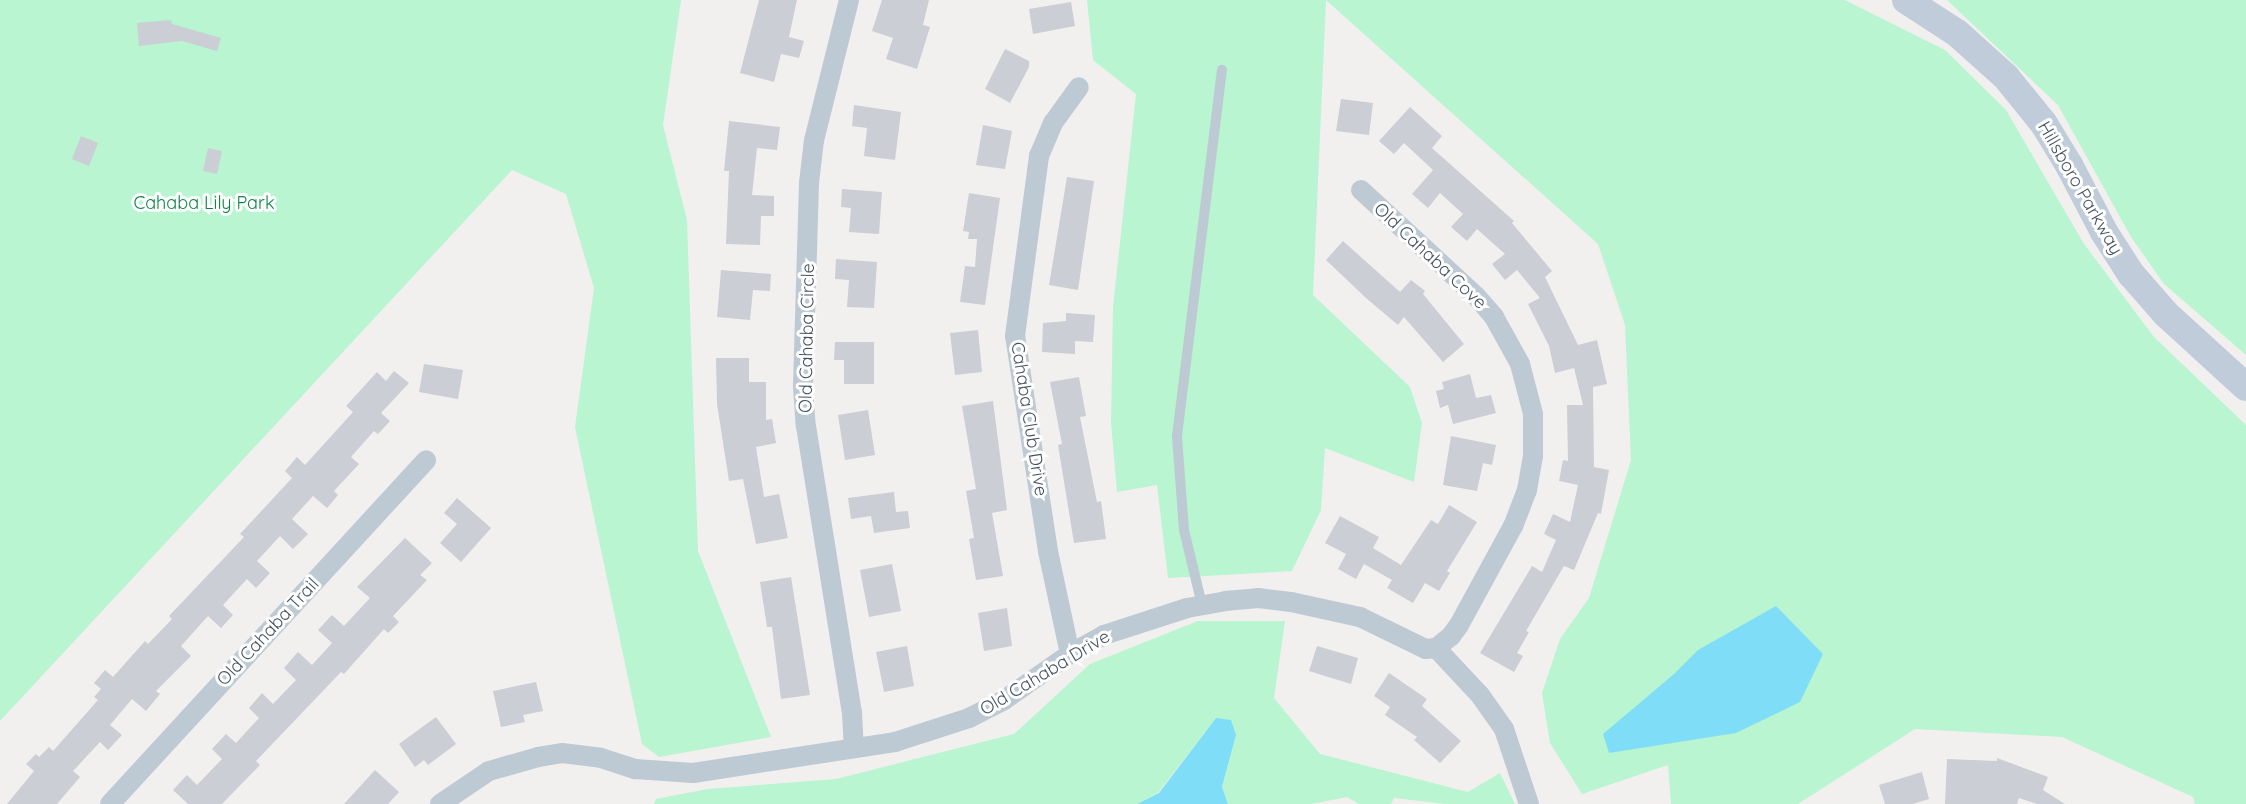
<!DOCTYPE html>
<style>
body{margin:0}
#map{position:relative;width:2246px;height:804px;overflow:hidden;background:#f2efef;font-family:Quicksand,sans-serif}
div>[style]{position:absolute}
.green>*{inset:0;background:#b8f5d0}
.water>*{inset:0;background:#80ddf7}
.building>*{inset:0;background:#cbced4}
.lane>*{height:10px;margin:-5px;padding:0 5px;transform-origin:5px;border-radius:5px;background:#becad3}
.street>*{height:20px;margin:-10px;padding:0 10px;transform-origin:10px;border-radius:10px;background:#becad3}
.secondary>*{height:28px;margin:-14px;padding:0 14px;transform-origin:14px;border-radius:14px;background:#c0ccda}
span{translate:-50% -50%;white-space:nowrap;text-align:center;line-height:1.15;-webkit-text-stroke:6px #fff;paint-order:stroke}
.street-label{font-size:18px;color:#45525f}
.park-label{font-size:18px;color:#0c8449}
</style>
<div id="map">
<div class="green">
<div style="clip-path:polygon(0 0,681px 0,663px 125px,687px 220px,698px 551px,771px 737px,659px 757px,642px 744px,575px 427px,594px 288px,566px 194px,512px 170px,0 721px)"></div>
<div style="clip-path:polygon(1087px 0,1845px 0,1945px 50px,2006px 110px,2084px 244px,2154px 337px,2246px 425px,2246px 804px,2195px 804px,2193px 797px,2062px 737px,1915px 729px,1798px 804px,1671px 804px,1668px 765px,1582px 794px,1550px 743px,1542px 693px,1560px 639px,1589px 598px,1631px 460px,1625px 325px,1598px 244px,1326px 0,1313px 295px,1410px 387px,1422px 423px,1414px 482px,1325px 448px,1321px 510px,1292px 571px,1168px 578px,1157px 485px,1117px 492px,1111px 422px,1113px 307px,1136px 94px,1093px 60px)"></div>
<div style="clip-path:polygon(1947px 0,2246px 0,2246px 355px,2164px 284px,2131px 237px,2058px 105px)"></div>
<div style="clip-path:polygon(1198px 621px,1285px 621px,1274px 698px,1320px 754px,1468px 792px,1500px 773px,1515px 804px,1446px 804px,1394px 798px,1391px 804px,1359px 804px,1347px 797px,1311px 804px,1228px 804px,1222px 787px,1236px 735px,1216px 718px,1158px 793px,1137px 804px,654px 804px,656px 799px,708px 789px,836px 779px,1014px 734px,1090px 664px)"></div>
</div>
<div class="water">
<div style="clip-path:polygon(1776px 606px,1823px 654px,1800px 702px,1736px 733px,1609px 753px,1603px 734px,1674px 674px,1698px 650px)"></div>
<div style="clip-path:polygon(1216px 718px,1231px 720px,1236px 735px,1222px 787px,1228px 804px,1137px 804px,1159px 793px)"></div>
</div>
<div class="building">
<div style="clip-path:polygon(759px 0,797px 0,789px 37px,804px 41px,799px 58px,781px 54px,774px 82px,740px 73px)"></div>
<div style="clip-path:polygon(882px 0,929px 0,923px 25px,930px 27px,917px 69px,886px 59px,893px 38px,872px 31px)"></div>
<div style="clip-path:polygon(1071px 2px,1075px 26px,1033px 34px,1029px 9px)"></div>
<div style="clip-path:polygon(171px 20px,172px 24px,221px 38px,217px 51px,182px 41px,139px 46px,137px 23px)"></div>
<div style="clip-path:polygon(1005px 49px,1029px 61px,1029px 67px,1010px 103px,985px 89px)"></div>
<div style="clip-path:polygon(1341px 99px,1373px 103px,1369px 135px,1336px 131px)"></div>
<div style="clip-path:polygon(854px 105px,901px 112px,895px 160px,864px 156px,867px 128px,852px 126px)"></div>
<div style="clip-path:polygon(1410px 107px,1442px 136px,1432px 148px,1514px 221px,1512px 223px,1552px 271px,1545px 277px,1578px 345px,1597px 340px,1607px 384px,1593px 387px,1594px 467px,1609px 470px,1601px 514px,1598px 513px,1574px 570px,1564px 566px,1526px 631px,1529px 632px,1517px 653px,1523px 656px,1514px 672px,1480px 653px,1532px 566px,1542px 572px,1556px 540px,1544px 534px,1553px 514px,1570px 522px,1578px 485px,1559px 481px,1563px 460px,1568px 461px,1567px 405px,1583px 405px,1574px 368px,1555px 373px,1549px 346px,1528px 304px,1540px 298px,1517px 270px,1505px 280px,1492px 264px,1505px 254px,1477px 229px,1467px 241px,1451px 227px,1463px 214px,1440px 193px,1428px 208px,1412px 194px,1433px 170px,1404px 143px,1394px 154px,1379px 141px)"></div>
<div style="clip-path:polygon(729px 121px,780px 127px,777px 150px,757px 148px,752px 195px,774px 196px,774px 216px,761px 216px,760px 245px,726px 244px,729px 171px,724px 171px)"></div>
<div style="clip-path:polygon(983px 125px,1012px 131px,1005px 169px,976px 165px)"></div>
<div style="clip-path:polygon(81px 136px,98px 143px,89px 166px,72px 159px)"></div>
<div style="clip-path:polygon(208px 148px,222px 151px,217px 174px,203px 171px)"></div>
<div style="clip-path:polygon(1067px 177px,1094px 181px,1078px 290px,1049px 285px)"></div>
<div style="clip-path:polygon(842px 189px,882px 192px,879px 234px,849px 232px,851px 208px,841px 207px)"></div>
<div style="clip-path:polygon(969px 193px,1000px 198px,985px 305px,960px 302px,965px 266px,975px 267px,977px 239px,968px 239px,969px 232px,963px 231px)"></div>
<div style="clip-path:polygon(1343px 241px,1400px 292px,1411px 280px,1425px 291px,1423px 294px,1464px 344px,1443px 362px,1404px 317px,1398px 325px,1366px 298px,1326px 260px)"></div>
<div style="clip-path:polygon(836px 259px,877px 262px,874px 308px,847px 307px,849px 280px,835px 279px)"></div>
<div style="clip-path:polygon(721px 270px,771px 274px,770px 291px,753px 290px,750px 320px,717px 317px)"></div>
<div style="clip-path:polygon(1066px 313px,1095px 315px,1093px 342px,1075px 341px,1075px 354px,1042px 352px,1043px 323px,1066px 321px)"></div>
<div style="clip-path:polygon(978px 330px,982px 372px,955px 375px,950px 333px)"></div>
<div style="clip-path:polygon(835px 342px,874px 342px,874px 384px,844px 384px,844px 360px,834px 360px)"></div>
<div style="clip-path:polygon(716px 358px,749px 358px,749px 382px,766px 382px,766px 420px,772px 419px,776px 443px,756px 447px,764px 497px,779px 494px,788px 538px,756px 544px,743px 479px,729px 481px,717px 404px)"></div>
<div style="clip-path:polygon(424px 364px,463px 370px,458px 399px,419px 392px)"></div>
<div style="clip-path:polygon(394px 371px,409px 383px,381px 413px,390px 421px,378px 434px,374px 431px,351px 457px,359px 464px,334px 491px,338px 495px,327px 508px,313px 496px,292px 519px,308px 534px,293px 549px,280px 536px,257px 561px,270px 573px,256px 588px,247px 579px,223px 605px,233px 615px,221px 628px,208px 616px,181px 646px,191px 656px,156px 691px,160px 694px,146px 711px,132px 699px,110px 725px,122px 735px,108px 750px,100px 742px,73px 771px,80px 777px,57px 804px,7px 804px,34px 771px,26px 764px,36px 754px,39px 757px,49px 747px,53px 751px,98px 700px,94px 697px,101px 689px,94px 683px,105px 670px,113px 677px,145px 641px,148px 644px,172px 619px,169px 616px,244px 537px,240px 534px,292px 478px,285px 471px,297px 457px,305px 465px,353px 412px,346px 406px,377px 372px,386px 381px)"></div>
<div style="clip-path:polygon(1470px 374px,1476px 398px,1491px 395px,1496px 413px,1453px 424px,1448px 405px,1440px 408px,1436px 391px,1444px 389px,1442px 382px)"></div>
<div style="clip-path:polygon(1079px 377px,1086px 416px,1080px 417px,1097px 502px,1101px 501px,1106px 539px,1074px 543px,1058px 445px,1062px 444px,1050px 382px)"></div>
<div style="clip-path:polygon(993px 401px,1007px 510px,992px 513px,1003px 576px,976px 580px,969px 539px,974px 538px,966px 491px,976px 489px,962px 406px)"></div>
<div style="clip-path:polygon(868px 410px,875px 455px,845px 460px,838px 415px)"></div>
<div style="clip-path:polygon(1451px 436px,1496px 445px,1492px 465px,1483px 463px,1477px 491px,1443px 485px)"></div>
<div style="clip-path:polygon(894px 492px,896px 512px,908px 511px,910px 528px,874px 533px,871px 516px,851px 519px,848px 498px)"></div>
<div style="clip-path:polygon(457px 498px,491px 528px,461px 562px,440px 543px,457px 524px,444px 513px)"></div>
<div style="clip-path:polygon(1449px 505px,1477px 522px,1447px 571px,1450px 573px,1439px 591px,1425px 583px,1413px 603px,1387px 588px,1392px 580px,1364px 564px,1356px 579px,1338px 569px,1346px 554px,1325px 543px,1340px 516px,1379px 537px,1373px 548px,1401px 565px,1431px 520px,1438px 524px)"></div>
<div style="clip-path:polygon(405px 538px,432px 563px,420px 575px,427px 580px,393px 616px,399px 622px,388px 633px,384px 629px,344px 674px,341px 672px,256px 761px,260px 765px,222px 804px,188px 804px,173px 790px,187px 775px,197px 785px,222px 759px,212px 749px,226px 734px,236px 743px,259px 718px,249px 708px,262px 693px,273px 704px,296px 680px,284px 668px,298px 652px,312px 665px,332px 643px,318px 630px,332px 615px,344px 626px,370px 598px,357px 587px)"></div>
<div style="clip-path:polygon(892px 564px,901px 611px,869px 617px,860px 570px)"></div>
<div style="clip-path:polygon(791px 577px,810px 695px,781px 699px,772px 627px,767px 627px,760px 582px)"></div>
<div style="clip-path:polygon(1007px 608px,1012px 646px,984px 651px,978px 613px)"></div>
<div style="clip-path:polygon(907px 646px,914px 686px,884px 692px,876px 652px)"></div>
<div style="clip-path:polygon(1317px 646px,1358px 658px,1351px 684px,1309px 671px)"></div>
<div style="clip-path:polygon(1389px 673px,1427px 699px,1422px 706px,1461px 741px,1440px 763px,1414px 740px,1417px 737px,1385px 715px,1390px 707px,1374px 696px)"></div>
<div style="clip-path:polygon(536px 682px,543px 711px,523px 715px,525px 722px,501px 727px,493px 691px)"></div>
<div style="clip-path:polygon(436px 717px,456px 744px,428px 765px,424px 760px,415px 767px,399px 744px)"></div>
<div style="clip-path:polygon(1997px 758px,2048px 777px,2043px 790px,2065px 804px,2037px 804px,2019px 798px,2017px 804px,1945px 804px,1947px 759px,1997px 761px)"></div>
<div style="clip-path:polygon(375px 770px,399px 792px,388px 804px,344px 804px)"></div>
<div style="clip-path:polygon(1922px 772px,1929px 799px,1913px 804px,1885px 804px,1879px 785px)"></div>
</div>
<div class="lane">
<div style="left:1202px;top:605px;width:77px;rotate:-103.5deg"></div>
<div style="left:1184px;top:530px;width:94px;rotate:-94.3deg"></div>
<div style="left:1177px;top:436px;width:369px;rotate:-83deg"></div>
</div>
<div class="street">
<div style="left:849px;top:0;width:144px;rotate:104deg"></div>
<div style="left:814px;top:140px;width:43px;rotate:96.6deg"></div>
<div style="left:809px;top:183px;width:204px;rotate:91.7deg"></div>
<div style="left:803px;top:387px;width:39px;rotate:86deg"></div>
<div style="left:806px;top:426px;width:291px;rotate:80.9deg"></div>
<div style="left:852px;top:713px;width:35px;rotate:87deg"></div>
<div style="left:1361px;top:190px;width:156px;rotate:42.7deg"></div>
<div style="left:1476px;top:296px;width:28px;rotate:49deg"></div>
<div style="left:1494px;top:317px;width:54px;rotate:61deg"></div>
<div style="left:1520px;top:364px;width:52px;rotate:75.4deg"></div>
<div style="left:1533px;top:414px;width:42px;rotate:90deg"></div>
<div style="left:1533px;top:456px;width:35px;rotate:100deg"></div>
<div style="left:1527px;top:490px;width:39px;rotate:111deg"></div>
<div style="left:1513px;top:526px;width:113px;rotate:118.6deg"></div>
<div style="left:1459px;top:625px;width:14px;rotate:126deg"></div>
<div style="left:1451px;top:636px;width:19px;rotate:141deg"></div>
<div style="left:1070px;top:654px;width:105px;rotate:-102.1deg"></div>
<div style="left:1048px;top:551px;width:218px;rotate:-98.7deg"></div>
<div style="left:1015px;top:336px;width:182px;rotate:-82.4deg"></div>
<div style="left:1039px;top:156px;width:36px;rotate:-67deg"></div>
<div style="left:1053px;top:123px;width:44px;rotate:-54.2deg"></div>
<div style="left:110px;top:804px;width:467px;rotate:-47.4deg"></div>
<div style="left:440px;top:804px;width:59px;rotate:-34deg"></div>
<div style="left:489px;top:771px;width:51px;rotate:-15.9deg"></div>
<div style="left:538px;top:757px;width:24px;rotate:-9deg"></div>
<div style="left:562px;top:753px;width:39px;rotate:7deg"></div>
<div style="left:601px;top:758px;width:36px;rotate:18deg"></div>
<div style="left:635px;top:769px;width:58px;rotate:3.9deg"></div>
<div style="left:693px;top:773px;width:204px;rotate:-8.7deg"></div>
<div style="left:895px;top:742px;width:78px;rotate:-18deg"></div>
<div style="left:969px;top:718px;width:39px;rotate:-27deg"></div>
<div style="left:1004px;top:700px;width:80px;rotate:-34.9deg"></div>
<div style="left:1070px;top:654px;width:39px;rotate:-29deg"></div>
<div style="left:1104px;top:635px;width:87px;rotate:-18deg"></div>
<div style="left:1187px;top:608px;width:39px;rotate:-10deg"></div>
<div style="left:1225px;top:601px;width:33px;rotate:-5deg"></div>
<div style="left:1258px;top:598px;width:33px;rotate:7deg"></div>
<div style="left:1291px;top:602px;width:71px;rotate:12.3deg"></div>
<div style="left:1360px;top:617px;width:73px;rotate:25.9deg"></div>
<div style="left:1426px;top:649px;width:10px;rotate:-6deg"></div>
<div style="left:1436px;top:648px;width:64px;rotate:46.9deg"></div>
<div style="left:1480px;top:695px;width:42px;rotate:54.8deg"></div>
<div style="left:1504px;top:729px;width:79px;rotate:71.6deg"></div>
</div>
<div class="secondary">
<div style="left:1906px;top:0;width:61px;rotate:32.9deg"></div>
<div style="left:1957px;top:33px;width:66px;rotate:41.9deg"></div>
<div style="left:2006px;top:77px;width:60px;rotate:51deg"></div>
<div style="left:2044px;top:124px;width:48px;rotate:58.6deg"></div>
<div style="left:2069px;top:165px;width:76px;rotate:62.4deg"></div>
<div style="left:2104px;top:232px;width:50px;rotate:57.3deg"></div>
<div style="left:2131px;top:274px;width:53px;rotate:48.8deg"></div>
<div style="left:2166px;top:314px;width:108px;rotate:42.4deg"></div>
</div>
<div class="street-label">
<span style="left:2080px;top:188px;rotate:60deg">Hillsboro Parkway</span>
<span style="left:1430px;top:256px;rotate:43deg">Old Cahaba Cove</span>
<span style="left:807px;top:338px;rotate:-89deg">Old Cahaba Circle</span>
<span style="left:1029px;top:419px;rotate:81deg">Cahaba Club Drive</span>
<span style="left:268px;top:632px;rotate:-47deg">Old Cahaba Trail</span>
<span style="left:1045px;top:673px;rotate:-31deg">Old Cahaba Drive</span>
</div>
<div class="park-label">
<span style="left:204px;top:203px">Cahaba Lily Park</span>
</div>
</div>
